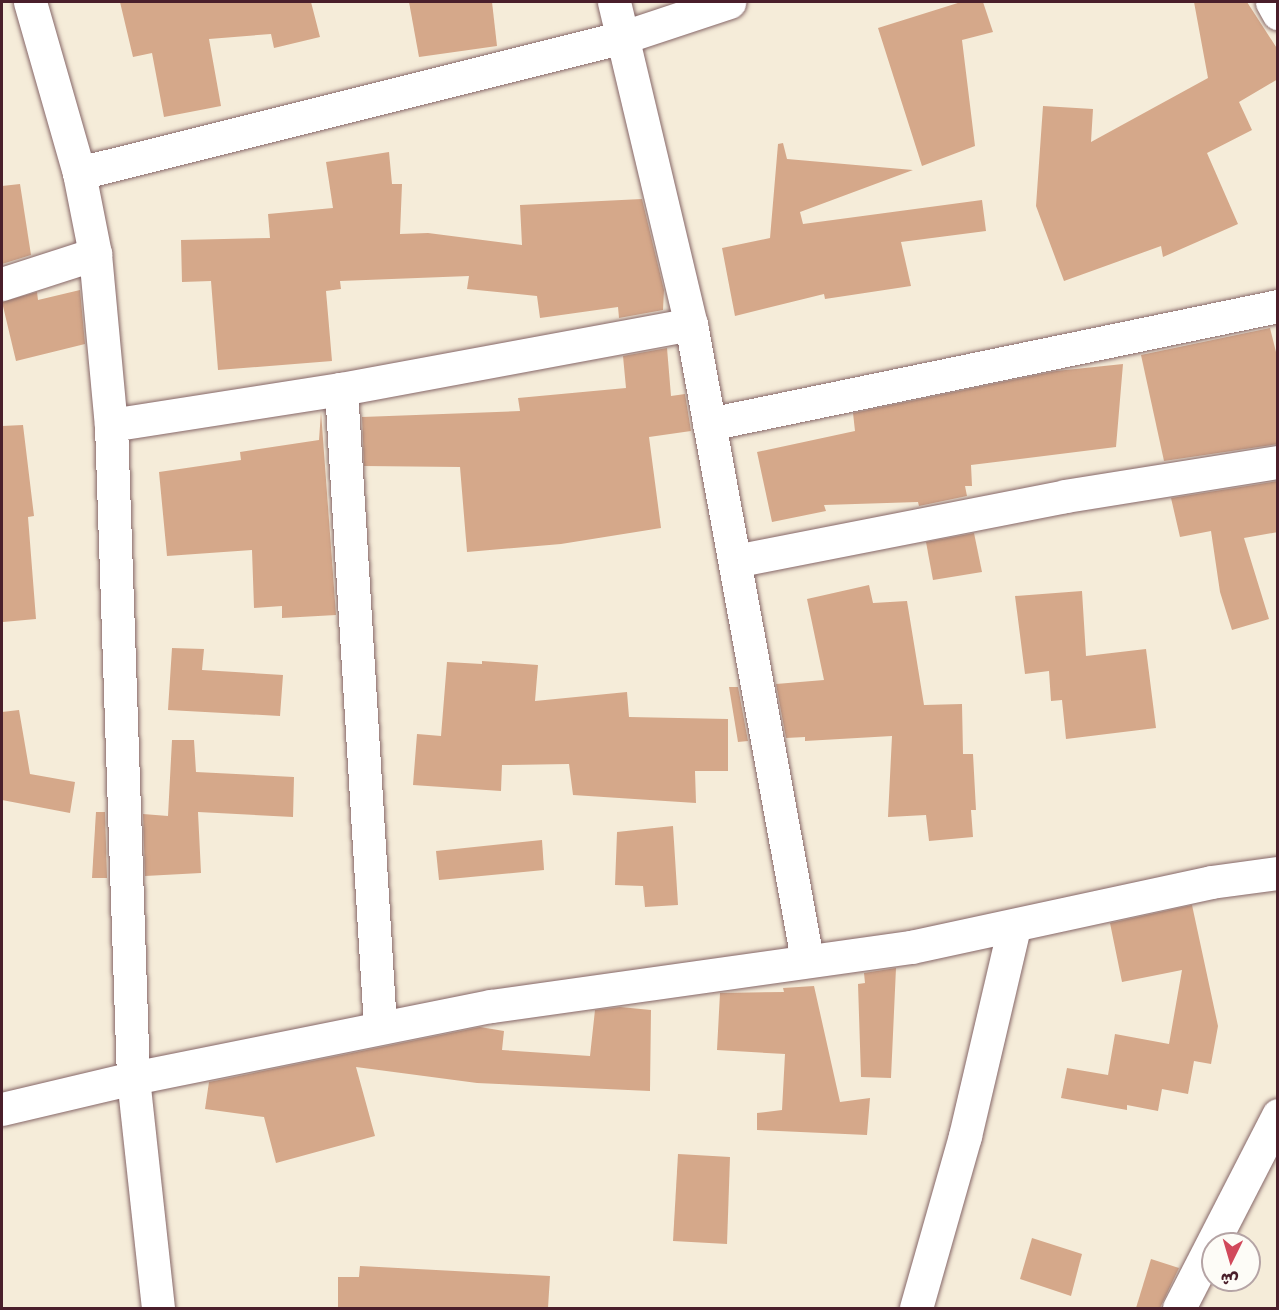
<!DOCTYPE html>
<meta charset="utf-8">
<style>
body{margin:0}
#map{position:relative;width:1279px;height:1310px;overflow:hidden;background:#f5ecd9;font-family:"Balsamiq Sans","Playpen Sans Arabic",sans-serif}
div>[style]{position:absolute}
.building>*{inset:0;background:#d5a88a}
.roads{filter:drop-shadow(0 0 2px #866768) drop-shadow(0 0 2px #866768)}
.street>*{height:33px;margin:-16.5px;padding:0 16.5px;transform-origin:16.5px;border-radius:16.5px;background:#fff}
span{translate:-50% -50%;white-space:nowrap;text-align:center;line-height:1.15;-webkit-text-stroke:4.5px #fdfcf7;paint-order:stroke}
.frame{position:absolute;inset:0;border:3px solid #4a1f2b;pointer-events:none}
.north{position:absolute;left:1201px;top:1232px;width:60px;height:60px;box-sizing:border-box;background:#fdfcf7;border:2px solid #b5a4a5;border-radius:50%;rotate:185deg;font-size:16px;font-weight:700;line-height:24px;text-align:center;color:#4a1f2b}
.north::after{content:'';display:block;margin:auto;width:21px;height:27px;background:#d1495b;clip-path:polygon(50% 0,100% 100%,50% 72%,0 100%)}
</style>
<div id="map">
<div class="building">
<div style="clip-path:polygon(120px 2px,311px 2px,320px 37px,274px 48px,271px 34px,209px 39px,221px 106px,164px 117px,152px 53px,133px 57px)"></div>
<div style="clip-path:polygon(409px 2px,492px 2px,497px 46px,419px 57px)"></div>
<div style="clip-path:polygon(961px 2px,983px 2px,993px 32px,962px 40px,975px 146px,922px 166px,878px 28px)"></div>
<div style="clip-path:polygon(1194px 2px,1247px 2px,1278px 50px,1278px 79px,1239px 102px,1252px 130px,1207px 153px,1238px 224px,1163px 257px,1161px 246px,1064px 281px,1036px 206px,1043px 106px,1093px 109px,1091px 142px,1208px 78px)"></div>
<div style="clip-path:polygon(783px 143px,787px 159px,913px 170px,800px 212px,803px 224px,982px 200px,986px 231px,901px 242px,911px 286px,825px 299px,824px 294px,735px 316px,722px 248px,770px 238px,778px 144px)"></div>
<div style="clip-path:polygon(389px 152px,392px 184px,402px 184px,400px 234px,428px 233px,522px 245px,520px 205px,642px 199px,664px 290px,663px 310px,619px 318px,618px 307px,540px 318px,537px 296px,467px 289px,469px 276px,340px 281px,341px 289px,326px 291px,332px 361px,218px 370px,211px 281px,182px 282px,181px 240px,270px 238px,268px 214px,333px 208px,326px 162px)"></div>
<div style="clip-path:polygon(20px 184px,31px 255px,2px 264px,2px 186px)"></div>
<div style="clip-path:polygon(80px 290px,85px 344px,16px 361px,2px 302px,37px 292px,38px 300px)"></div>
<div style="clip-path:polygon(1270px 328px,1278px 360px,1278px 444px,1164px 461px,1141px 355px)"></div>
<div style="clip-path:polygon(667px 348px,671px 396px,685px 394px,691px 431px,649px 437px,661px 528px,561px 544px,467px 552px,460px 467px,364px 466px,362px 417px,520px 411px,518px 398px,626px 388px,623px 356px)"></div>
<div style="clip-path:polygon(1123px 364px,1116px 447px,971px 465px,972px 486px,965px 486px,967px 496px,919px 506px,918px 502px,824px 505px,826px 511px,772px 522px,757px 452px,855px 431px,853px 413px,1056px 371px)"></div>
<div style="clip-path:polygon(321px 412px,336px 615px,282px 618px,282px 606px,254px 608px,252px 550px,167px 556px,159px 472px,241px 460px,240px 452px,319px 440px)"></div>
<div style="clip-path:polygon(23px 425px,34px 516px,28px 517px,36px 619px,3px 622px,2px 426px)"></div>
<div style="clip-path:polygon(1278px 481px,1278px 532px,1244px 538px,1269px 619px,1232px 630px,1220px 592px,1211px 531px,1180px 537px,1171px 498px)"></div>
<div style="clip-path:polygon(974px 533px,982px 572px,933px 580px,926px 542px)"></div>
<div style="clip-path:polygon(869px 585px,873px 603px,907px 601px,924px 705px,962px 704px,963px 754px,973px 754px,976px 810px,971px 810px,973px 837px,929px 841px,926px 815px,888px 817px,892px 736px,805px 741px,805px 737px,786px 738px,776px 684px,824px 680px,807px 599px)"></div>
<div style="clip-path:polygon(1082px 591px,1086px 656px,1146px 649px,1156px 728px,1066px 739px,1062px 700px,1051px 701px,1049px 671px,1025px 674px,1015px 596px)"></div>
<div style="clip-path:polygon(172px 648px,204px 649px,202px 670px,283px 675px,280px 716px,168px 710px)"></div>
<div style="clip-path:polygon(482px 661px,538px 665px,535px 701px,627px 692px,629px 717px,728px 719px,728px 771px,695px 771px,696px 803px,573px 795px,569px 764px,502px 765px,501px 791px,413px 785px,417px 734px,441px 736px,447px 662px,482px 664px)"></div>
<div style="clip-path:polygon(729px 687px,738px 687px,748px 741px,738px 742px)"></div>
<div style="clip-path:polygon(19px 710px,30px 774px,75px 782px,70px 813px,2px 800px,2px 712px)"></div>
<div style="clip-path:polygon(172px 740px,194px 740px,196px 772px,294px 777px,293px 817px,198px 812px,201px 873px,145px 876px,143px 814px,168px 816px)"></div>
<div style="clip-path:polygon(96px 812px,105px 812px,107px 878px,92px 878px)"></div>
<div style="clip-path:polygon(673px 826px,678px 905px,645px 907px,643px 886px,615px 885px,617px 832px)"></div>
<div style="clip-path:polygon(542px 840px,544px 870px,439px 880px,436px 851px)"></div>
<div style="clip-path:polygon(1192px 905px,1218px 1026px,1211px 1064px,1194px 1061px,1188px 1094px,1162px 1089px,1158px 1111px,1127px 1105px,1127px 1110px,1061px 1098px,1067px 1068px,1108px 1075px,1115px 1034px,1169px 1044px,1182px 970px,1122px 982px,1110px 923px)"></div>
<div style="clip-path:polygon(896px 968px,891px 1078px,861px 1077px,858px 984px,865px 983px,864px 973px)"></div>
<div style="clip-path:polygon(814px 986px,840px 1102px,870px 1098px,867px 1135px,757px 1130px,757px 1113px,782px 1110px,785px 1054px,717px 1050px,720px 993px,784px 992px,783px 988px)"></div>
<div style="clip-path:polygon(620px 1007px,651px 1010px,650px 1091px,477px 1083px,356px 1067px,375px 1136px,276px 1163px,264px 1117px,205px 1109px,209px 1082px,480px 1027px,504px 1031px,502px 1050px,590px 1056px,595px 1010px)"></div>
<div style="clip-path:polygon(678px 1154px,730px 1157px,727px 1244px,673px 1241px)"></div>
<div style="clip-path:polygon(1032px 1238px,1082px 1254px,1071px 1296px,1020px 1279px)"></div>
<div style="clip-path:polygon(1151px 1259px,1179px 1268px,1160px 1308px,1136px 1308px)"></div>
<div style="clip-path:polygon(360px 1266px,550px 1276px,548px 1308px,338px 1308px,338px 1277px,359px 1277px)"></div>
</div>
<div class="roads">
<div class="street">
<div style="left:30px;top:2px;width:178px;rotate:74deg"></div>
<div style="left:79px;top:173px;width:83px;rotate:78.8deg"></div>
<div style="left:95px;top:254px;width:172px;rotate:84.7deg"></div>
<div style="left:111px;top:425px;width:653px;rotate:88.07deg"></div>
<div style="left:133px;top:1078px;width:231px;rotate:83.8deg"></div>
<div style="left:614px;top:2px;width:331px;rotate:76.6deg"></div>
<div style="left:691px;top:324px;width:646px;rotate:79.65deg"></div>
<div style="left:1272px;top:2px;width:13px;rotate:61deg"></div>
<div style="left:79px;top:173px;width:562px;rotate:-14.01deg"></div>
<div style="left:624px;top:37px;width:111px;rotate:-18.4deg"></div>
<div style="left:2px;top:284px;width:98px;rotate:-17.9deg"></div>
<div style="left:341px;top:389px;width:639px;rotate:86.5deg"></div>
<div style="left:709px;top:424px;width:581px;rotate:-11.72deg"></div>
<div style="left:111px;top:425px;width:233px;rotate:-8.9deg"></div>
<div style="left:341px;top:389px;width:356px;rotate:-10.5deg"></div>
<div style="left:735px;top:561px;width:336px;rotate:-11.1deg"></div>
<div style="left:1065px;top:496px;width:216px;rotate:-9.1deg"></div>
<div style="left:2px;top:1109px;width:135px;rotate:-13.3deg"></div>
<div style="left:133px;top:1078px;width:365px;rotate:-11.4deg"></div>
<div style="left:491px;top:1006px;width:424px;rotate:-8deg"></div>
<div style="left:911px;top:947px;width:307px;rotate:-12.2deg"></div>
<div style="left:1211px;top:882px;width:68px;rotate:-7.7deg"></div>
<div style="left:916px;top:1308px;width:179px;rotate:-74.1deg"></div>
<div style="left:965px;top:1136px;width:215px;rotate:-76.8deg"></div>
<div style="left:1179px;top:1308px;width:217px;rotate:-62.8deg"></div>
</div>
</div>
<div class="frame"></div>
<div class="north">ش</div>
</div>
